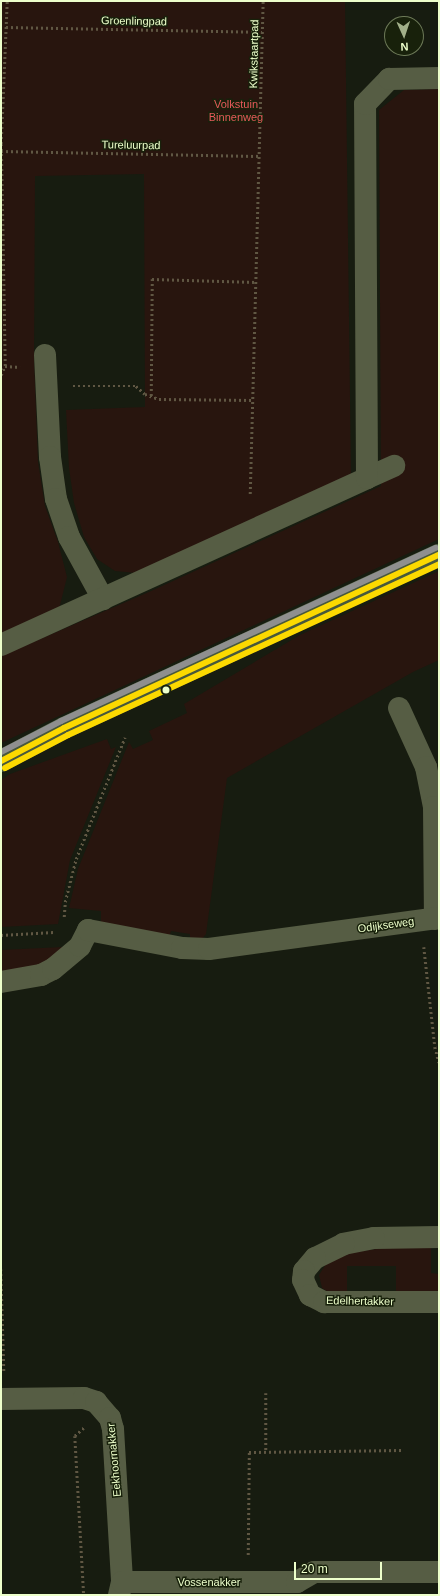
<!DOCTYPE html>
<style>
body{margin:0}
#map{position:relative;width:440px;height:1596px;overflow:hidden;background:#171c10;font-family:Helvetica,sans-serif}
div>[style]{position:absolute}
.green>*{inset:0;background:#28150e}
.path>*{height:2.5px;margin-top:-1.25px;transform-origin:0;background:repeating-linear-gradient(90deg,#605743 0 2px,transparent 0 5px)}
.minor>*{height:22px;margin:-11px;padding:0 11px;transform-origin:11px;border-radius:11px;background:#565d44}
.major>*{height:22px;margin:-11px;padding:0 11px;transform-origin:11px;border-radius:11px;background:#48583c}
.bus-1>*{height:6px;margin:-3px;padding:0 3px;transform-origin:3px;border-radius:3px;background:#fcd900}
.bus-2>*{height:6px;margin:-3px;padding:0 3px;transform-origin:3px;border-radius:3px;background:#fcd900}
.bus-3>*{height:6px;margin:-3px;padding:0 3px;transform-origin:3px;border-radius:3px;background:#8f8f8f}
.dots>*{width:11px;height:11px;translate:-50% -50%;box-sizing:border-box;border:2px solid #18210b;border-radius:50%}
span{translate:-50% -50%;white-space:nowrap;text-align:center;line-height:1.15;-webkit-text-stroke:3px #18210b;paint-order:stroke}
.street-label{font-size:11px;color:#edffcb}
.park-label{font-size:11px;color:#e7595b}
.frame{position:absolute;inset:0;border:2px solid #edffcb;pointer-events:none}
.north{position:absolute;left:384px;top:16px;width:40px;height:40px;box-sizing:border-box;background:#18210b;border:1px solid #6d7a58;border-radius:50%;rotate:177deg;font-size:11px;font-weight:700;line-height:16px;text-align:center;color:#edffcb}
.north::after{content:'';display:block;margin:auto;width:14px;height:18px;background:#a2b08a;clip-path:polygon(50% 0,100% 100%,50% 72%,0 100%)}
.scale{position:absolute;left:294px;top:1562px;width:88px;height:18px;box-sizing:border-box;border:2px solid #edffcb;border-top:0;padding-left:5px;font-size:12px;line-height:14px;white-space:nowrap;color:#edffcb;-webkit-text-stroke:3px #18210b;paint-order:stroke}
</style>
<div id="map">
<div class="green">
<div style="clip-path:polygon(1px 1px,345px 1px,351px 478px,148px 574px,115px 571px,97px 559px,84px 537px,74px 503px,69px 468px,66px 410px,145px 407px,144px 174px,35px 176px,34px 361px,38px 462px,45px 506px,58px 542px,67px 577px,59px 609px,1px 639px)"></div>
<div style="clip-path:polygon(439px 89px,439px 539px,1px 743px,1px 656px,149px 592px,381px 486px,379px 110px,404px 90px)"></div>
<div style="clip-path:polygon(439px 571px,439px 660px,413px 672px,227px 778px,206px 934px,201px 940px,190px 941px,190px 934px,171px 931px,169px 938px,101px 923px,101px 911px,69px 908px,78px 869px,129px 742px,133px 749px,153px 740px,149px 731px,187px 713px,184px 704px,300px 635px)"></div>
<div style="clip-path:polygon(107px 739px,111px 749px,116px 747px,70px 860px,58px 924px,1px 927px,1px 780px,10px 774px)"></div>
<div style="clip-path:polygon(63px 947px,45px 964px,1px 974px,1px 950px)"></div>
<div style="clip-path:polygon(383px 1248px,431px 1248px,431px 1273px,439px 1274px,439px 1292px,396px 1292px,396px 1266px,347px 1266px,347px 1292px,328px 1292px,322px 1288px,319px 1275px,326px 1264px,348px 1253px)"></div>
</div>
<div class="path">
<div style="left:6px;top:27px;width:256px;rotate:1.1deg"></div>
<div style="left:1px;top:151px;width:259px;rotate:1.1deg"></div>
<div style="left:5px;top:366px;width:15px;rotate:4deg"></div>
<div style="left:1px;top:375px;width:10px;rotate:-66deg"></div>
<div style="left:5px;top:366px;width:222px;rotate:-91deg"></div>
<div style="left:1px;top:144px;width:143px;rotate:-87.6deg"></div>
<div style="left:73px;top:386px;width:63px"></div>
<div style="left:136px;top:386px;width:12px;rotate:42deg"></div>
<div style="left:145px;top:394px;width:15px;rotate:20deg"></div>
<div style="left:159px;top:399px;width:94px;rotate:0.6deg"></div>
<div style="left:151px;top:396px;width:117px;rotate:-89.5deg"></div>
<div style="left:152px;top:279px;width:105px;rotate:1.6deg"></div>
<div style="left:250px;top:494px;width:493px;rotate:-88.5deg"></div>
<div style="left:64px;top:917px;width:15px;rotate:-86deg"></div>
<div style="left:65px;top:902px;width:44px;rotate:-75.7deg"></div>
<div style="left:76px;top:859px;width:131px;rotate:-68.1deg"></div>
<div style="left:1px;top:935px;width:53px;rotate:-3.2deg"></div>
<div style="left:424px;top:947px;width:101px;rotate:83.7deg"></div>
<div style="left:435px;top:1047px;width:16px;rotate:75deg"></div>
<div style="left:1px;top:1269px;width:104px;rotate:88.3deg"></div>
<div style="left:266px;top:1393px;width:59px;rotate:90deg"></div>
<div style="left:84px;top:1428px;width:12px;rotate:138deg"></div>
<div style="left:75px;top:1436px;width:159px;rotate:86.8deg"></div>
<div style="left:248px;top:1555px;width:103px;rotate:-89.4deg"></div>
<div style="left:249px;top:1452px;width:154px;rotate:-0.7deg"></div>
</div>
<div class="minor">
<div style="left:45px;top:355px;width:102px;rotate:87.2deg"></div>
<div style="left:50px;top:457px;width:42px;rotate:81.9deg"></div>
<div style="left:56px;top:499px;width:40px;rotate:71.1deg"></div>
<div style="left:69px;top:537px;width:71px;rotate:61.3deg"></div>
<div style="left:367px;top:478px;width:30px;rotate:-24deg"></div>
<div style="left:1px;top:645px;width:402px;rotate:-24.5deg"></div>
<div style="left:367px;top:478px;width:374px;rotate:-90.3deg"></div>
<div style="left:365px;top:104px;width:35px;rotate:-46deg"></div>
<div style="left:389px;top:79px;width:50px;rotate:-1.1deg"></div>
<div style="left:399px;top:708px;width:65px;rotate:65.4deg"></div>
<div style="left:426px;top:767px;width:41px;rotate:78.7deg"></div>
<div style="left:434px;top:807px;width:112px;rotate:89.5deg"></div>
<div style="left:1px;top:982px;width:41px;rotate:-9.9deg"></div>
<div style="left:41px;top:975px;width:13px;rotate:-27deg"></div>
<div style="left:53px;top:969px;width:35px;rotate:-40deg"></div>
<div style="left:80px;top:946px;width:18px;rotate:-63deg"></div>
<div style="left:88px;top:930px;width:96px;rotate:10.8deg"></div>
<div style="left:182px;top:948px;width:27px;rotate:2deg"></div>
<div style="left:209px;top:949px;width:232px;rotate:-7.7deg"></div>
<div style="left:439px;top:1237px;width:65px;rotate:179.1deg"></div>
<div style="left:374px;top:1238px;width:31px;rotate:169deg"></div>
<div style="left:344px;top:1244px;width:32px;rotate:154deg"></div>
<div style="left:315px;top:1258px;width:17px;rotate:130deg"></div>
<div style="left:304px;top:1271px;width:9px;rotate:96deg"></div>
<div style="left:303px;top:1280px;width:17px;rotate:65deg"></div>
<div style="left:310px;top:1295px;width:16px;rotate:27deg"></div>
<div style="left:324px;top:1302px;width:115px"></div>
<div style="left:1px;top:1399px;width:83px;rotate:-0.7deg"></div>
<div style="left:84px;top:1398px;width:13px;rotate:18deg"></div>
<div style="left:96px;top:1402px;width:21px;rotate:49deg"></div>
<div style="left:110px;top:1418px;width:11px;rotate:75deg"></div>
<div style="left:113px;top:1429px;width:153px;rotate:86.6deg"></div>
<div style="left:122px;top:1582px;width:13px;rotate:103deg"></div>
<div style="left:122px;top:1582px;width:175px"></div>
<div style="left:297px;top:1582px;width:20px;rotate:-30deg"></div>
<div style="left:314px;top:1572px;width:125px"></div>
</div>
<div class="major">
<div style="left:1px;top:761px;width:71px;rotate:-27.6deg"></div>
<div style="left:64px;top:728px;width:413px;rotate:-24.8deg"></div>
</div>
<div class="bus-1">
<div style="left:1px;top:761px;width:71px;rotate:-27.6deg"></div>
<div style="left:64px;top:728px;width:413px;rotate:-24.8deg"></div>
</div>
<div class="bus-2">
<div style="left:5px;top:768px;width:71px;rotate:-27.6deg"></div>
<div style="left:68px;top:735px;width:409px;rotate:-24.7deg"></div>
</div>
<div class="bus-3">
<div style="left:1px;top:752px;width:68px;rotate:-27.3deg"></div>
<div style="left:61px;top:721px;width:413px;rotate:-24.8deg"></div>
</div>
<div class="dots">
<div style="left:166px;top:690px;background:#edffcb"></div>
</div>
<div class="street-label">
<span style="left:134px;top:21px;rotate:1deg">Groenlingpad</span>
<span style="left:254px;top:54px;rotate:-89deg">Kwikstaartpad</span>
<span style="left:131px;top:145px;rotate:1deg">Tureluurpad</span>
<span style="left:386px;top:925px;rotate:-8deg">Odijkseweg</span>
<span style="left:360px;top:1301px;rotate:1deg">Edelhertakker</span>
<span style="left:114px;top:1460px;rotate:-95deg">Eekhoornakker</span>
<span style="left:209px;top:1582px">Vossenakker</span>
</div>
<div class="park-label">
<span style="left:236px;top:111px">Volkstuin<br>Binnenweg</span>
</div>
<div class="frame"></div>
<div class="north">N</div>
<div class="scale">20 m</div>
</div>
